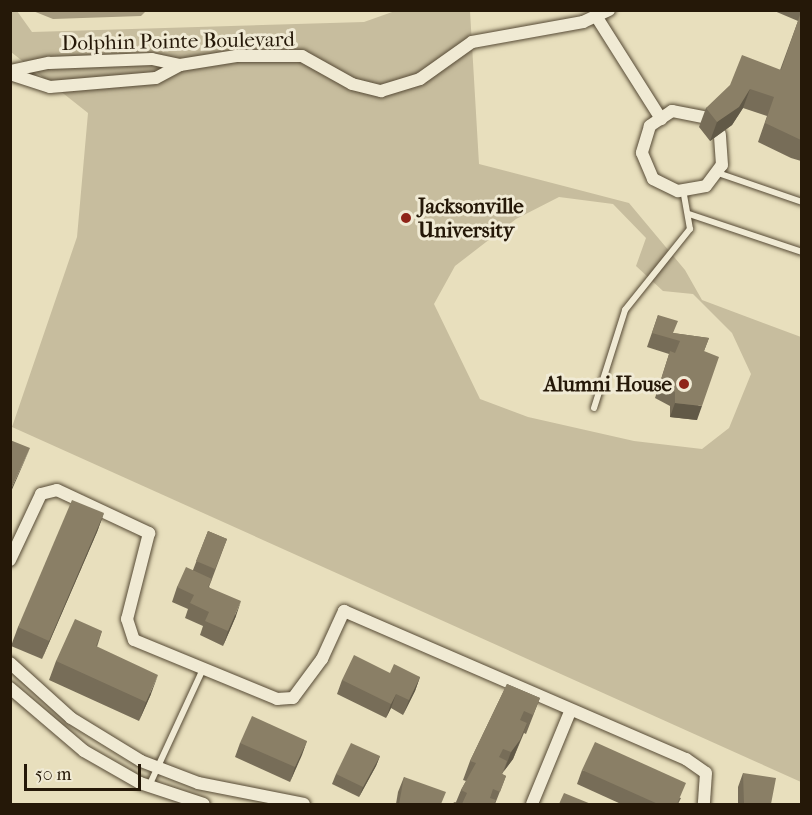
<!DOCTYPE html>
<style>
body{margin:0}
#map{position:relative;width:812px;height:815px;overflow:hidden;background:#e8dfbd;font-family:"IM FELL French Canon",serif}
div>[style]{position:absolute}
.green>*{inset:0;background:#c7bd9e}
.water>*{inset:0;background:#a69b7f}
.roads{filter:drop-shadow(0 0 2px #564a35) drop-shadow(0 0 2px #564a35)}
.service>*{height:6px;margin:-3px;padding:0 3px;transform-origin:3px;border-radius:3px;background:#f0ead4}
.minor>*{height:12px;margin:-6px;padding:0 6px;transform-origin:6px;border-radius:6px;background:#f0ead4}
.wall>*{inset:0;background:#776d58}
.shaded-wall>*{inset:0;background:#615947}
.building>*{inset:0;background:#8a7f66}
.dots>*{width:16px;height:16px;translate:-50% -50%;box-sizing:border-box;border:3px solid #f0ead4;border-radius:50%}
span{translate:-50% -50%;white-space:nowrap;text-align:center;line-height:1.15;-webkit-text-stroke:6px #f0ead4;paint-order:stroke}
.street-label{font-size:21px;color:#251808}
.poi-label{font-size:21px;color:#251808;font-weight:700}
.left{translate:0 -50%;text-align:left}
.right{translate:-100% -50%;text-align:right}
.frame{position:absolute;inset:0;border:12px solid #251808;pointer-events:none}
.scale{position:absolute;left:24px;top:764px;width:117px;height:27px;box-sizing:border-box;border:3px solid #251808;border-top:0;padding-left:8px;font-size:18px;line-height:21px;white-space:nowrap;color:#251808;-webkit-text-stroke:4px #f0ead4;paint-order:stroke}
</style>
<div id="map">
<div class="green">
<div style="clip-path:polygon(evenodd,10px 11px,17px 11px,32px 32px,364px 22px,395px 11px,470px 11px,479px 164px,629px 203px,685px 270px,702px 300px,801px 337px,801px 782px,12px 427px,77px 237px,88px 113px,11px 52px,10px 11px,559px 197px,613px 204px,646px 238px,636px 266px,663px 291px,693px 294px,732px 333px,751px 374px,729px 428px,702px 449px,634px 441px,528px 417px,480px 399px,434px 304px,455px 266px,516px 219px,559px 197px)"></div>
</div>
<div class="water">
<div style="clip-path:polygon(33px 11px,146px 11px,141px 16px,53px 19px)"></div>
</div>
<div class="roads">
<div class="service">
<div style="left:718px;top:173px;width:89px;rotate:19deg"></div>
<div style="left:689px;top:214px;width:119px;rotate:18.6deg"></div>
<div style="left:594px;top:408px;width:103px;rotate:-72.4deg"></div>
<div style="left:625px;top:310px;width:104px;rotate:-51.3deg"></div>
<div style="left:690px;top:229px;width:39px;rotate:-100deg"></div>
<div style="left:149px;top:786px;width:131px;rotate:-65.2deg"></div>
</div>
<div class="minor">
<div style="left:596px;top:16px;width:122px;rotate:57.7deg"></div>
<div style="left:10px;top:71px;width:40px;rotate:-12deg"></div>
<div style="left:49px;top:63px;width:103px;rotate:-2.2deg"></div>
<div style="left:152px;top:59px;width:29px;rotate:12deg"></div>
<div style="left:180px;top:65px;width:57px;rotate:-9.1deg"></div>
<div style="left:236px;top:56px;width:66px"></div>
<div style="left:302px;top:56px;width:57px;rotate:29.2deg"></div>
<div style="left:352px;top:84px;width:30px;rotate:14deg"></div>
<div style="left:381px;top:91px;width:41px;rotate:-17.1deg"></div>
<div style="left:420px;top:79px;width:64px;rotate:-35.4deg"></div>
<div style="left:472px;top:42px;width:113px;rotate:-10.2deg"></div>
<div style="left:583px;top:22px;width:29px;rotate:-25deg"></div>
<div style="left:10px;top:74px;width:42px;rotate:18deg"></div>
<div style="left:50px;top:87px;width:106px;rotate:-4.9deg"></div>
<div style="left:156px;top:78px;width:27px;rotate:-28deg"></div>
<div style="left:708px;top:118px;width:37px;rotate:-169deg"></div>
<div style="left:672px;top:111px;width:27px;rotate:146deg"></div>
<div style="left:650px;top:126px;width:28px;rotate:107deg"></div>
<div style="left:642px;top:153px;width:28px;rotate:67deg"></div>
<div style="left:653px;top:179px;width:28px;rotate:26deg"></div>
<div style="left:678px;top:191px;width:28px;rotate:-10deg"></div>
<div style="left:706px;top:186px;width:26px;rotate:-53deg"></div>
<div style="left:722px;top:165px;width:31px;rotate:-94deg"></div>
<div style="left:10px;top:560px;width:73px;rotate:-64.8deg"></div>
<div style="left:41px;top:494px;width:16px;rotate:-14deg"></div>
<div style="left:57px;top:490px;width:102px;rotate:25.1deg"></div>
<div style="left:149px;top:533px;width:89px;rotate:104.3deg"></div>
<div style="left:127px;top:619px;width:22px;rotate:72deg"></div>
<div style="left:134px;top:640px;width:155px;rotate:22.4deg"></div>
<div style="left:277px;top:699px;width:16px;rotate:-4deg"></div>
<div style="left:293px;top:698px;width:49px;rotate:-53.4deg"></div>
<div style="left:322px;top:659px;width:53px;rotate:-65.4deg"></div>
<div style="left:344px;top:611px;width:373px;rotate:23.4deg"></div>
<div style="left:686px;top:759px;width:24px;rotate:35deg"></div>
<div style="left:706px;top:773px;width:31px;rotate:94deg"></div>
<div style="left:10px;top:663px;width:82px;rotate:42deg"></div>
<div style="left:71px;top:718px;width:82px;rotate:31.6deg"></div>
<div style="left:141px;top:761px;width:61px;rotate:21.1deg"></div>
<div style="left:198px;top:783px;width:108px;rotate:11.2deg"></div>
<div style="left:10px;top:688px;width:97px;rotate:40.4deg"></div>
<div style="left:84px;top:751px;width:64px;rotate:29.7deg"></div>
<div style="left:140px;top:783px;width:67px;rotate:18.2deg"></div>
<div style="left:532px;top:804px;width:100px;rotate:-67.6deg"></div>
</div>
</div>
<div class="wall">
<div style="clip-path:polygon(772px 10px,801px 10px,801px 161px,791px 158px,758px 142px,767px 116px,743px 108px,732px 125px,710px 141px,699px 127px,706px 108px,780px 70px,798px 21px)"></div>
<div style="clip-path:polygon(658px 315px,673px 333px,709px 338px,704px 351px,697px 420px,670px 417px,670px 406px,655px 398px,669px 354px,647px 347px)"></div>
<div style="clip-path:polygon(104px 513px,97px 532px,42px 659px,11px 646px,18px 627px)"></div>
<div style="clip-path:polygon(208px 531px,227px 539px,209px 587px,236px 616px,223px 646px,200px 635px,203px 626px,185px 618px,188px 609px,172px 602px,177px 587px,193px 570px)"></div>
<div style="clip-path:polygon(102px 631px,97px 647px,151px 694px,139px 721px,49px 680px,56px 661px)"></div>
<div style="clip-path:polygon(390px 673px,420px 677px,415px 691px,403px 715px,391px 708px,386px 718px,337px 694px,342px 680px)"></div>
<div style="clip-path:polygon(507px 684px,540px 698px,526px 734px,524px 733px,513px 759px,504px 771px,502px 774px,506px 776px,495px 804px,453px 804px,456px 802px,461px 790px,466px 781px,463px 780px,470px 761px)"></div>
<div style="clip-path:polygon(307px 741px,290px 782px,235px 757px,240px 743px)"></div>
<div style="clip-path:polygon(380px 756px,376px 766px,359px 797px,332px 784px,336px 774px)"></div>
<div style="clip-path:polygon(582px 770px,681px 798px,678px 804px,621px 804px,577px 784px)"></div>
<div style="clip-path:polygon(743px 773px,771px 804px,737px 804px,738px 803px,738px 787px)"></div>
<div style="clip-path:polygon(404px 777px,441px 804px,396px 804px,398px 792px)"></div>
</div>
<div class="shaded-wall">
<div style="clip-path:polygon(750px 89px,743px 108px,732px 125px,710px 141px,717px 122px)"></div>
<div style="clip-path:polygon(675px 403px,702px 406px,697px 420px,670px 417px)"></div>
<div style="clip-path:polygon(30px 448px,24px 462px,10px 494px,12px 487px)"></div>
<div style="clip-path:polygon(104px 513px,97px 532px,42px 659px,49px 641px)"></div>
<div style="clip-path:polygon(241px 601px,236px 616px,223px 646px,228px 631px)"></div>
<div style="clip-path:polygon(158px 675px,151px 694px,139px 721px,146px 702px)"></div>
<div style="clip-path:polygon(420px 677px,415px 691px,403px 715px,409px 700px)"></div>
<div style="clip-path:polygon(396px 694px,391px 708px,386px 718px,391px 704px)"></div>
<div style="clip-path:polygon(527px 723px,513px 759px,504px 771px,511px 752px)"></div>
<div style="clip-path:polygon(307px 741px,302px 755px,290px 782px,295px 767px)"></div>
<div style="clip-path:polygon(380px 756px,376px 766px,359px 797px,363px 787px)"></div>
</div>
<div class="building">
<div style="clip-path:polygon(801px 12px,801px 140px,765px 123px,774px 97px,750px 89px,739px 107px,717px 122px,706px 108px,730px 85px,742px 55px,781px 70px)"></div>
<div style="clip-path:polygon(658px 315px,678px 321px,673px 333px,709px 338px,704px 351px,719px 357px,702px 406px,675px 403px,675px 392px,660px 383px,670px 351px,675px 353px,680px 341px,652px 333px)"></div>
<div style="clip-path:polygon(10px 440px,30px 448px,12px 487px,10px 486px)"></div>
<div style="clip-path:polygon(72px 500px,104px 513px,49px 641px,18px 627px)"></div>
<div style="clip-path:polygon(208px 531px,227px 539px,215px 569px,196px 561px)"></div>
<div style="clip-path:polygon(186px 567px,212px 579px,208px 587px,241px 601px,228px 631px,205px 621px,209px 612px,190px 603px,194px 595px,177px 587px)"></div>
<div style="clip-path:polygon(75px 619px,102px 631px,96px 646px,158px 675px,146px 702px,56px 661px)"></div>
<div style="clip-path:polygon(354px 655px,390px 673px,394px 664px,420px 677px,409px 700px,396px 694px,391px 704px,342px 680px)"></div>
<div style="clip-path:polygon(507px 684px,540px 698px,533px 715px,524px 711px,520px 720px,527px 723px,520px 740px,511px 752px,503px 749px,499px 757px,507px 761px,502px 774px,506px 776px,500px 792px,493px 789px,490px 798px,496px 800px,494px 804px,462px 804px,467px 793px,461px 790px,476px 763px,470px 761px)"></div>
<div style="clip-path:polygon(252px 716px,307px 741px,295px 767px,240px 743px)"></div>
<div style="clip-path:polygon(595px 742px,686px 783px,677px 804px,658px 804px,582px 770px)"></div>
<div style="clip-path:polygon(351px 743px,380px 756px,363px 787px,336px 774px)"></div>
<div style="clip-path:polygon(743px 773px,776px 778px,771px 804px,737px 804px,738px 803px,744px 804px)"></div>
<div style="clip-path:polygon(404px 777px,446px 792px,441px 804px,399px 804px)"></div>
<div style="clip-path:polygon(564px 793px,591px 804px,559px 804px)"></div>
<div style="clip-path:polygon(454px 802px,461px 804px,453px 804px)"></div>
</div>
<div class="dots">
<div style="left:406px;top:218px;background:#8f2418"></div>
<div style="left:684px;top:384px;background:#8f2418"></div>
</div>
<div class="street-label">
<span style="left:178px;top:41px;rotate:-1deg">Dolphin Pointe Boulevard</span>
</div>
<div class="poi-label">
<span class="left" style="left:418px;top:218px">Jacksonville<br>University</span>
<span class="right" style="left:672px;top:384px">Alumni House</span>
</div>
<div class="frame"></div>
<div class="scale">50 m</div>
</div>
